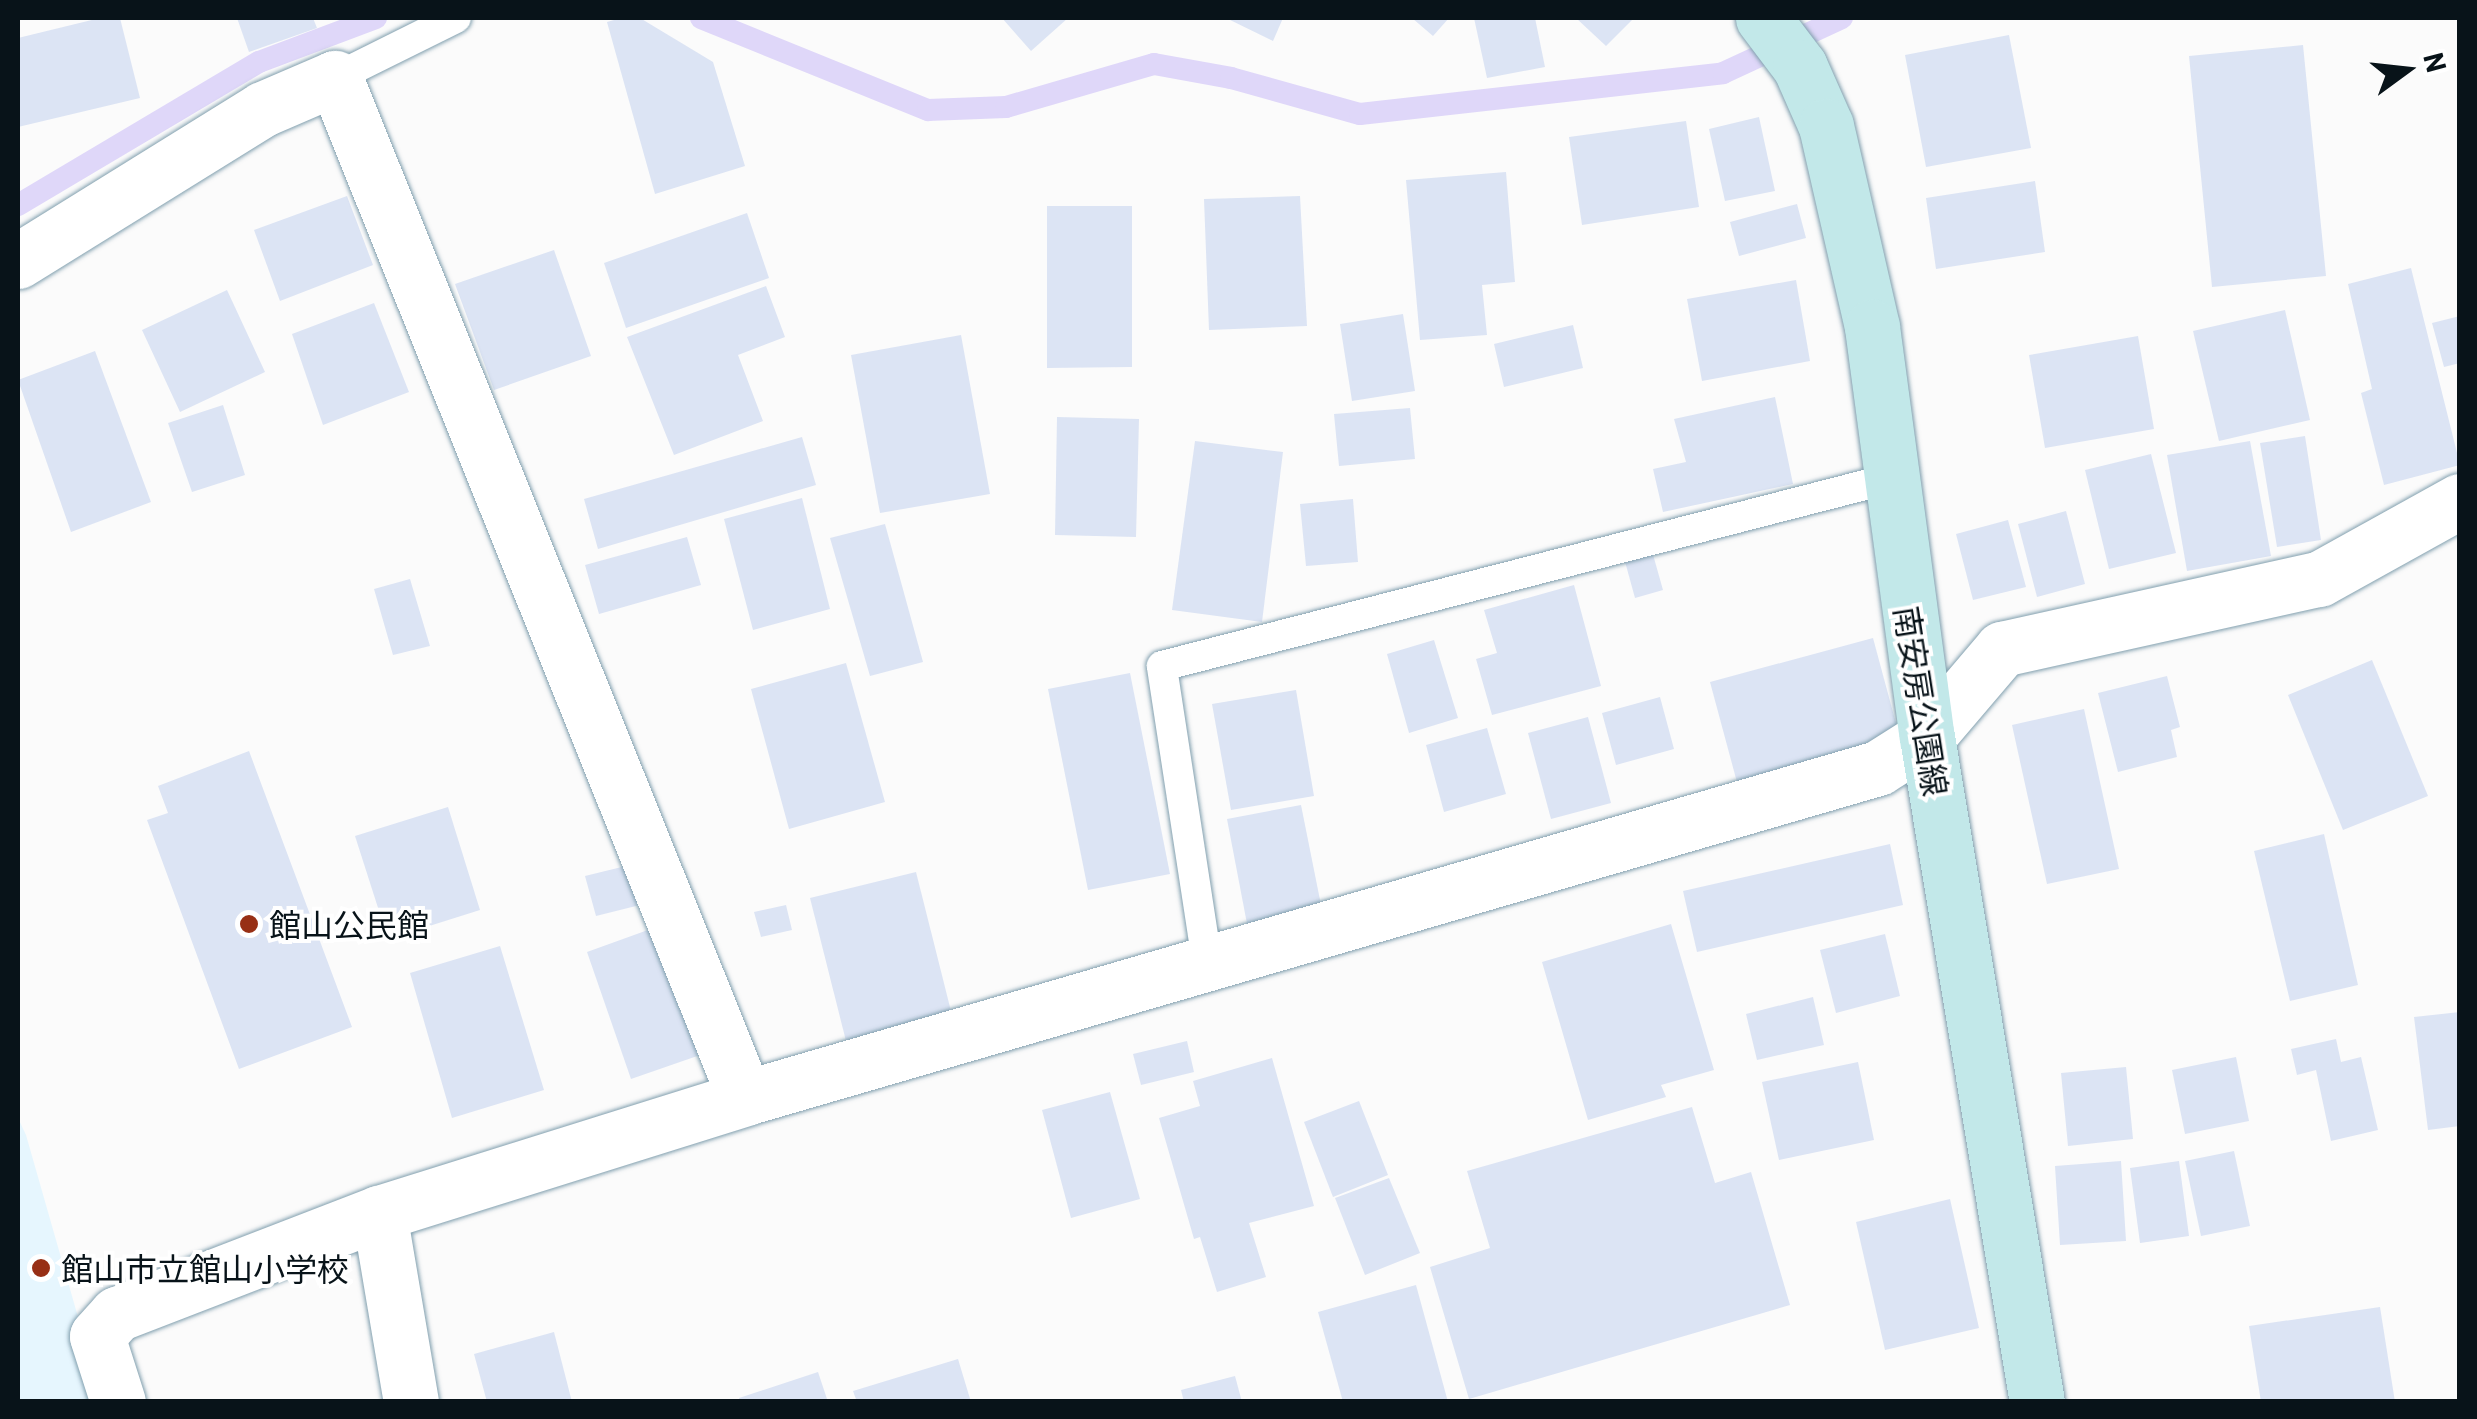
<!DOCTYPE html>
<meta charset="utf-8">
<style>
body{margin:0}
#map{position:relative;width:2477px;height:1419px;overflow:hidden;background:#fbfbfb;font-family:Barlow,"Noto Sans JP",sans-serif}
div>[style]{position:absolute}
.built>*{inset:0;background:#e6f6fe}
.stream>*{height:22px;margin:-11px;padding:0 11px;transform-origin:11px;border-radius:11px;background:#dfd7f9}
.building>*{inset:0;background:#dce4f4}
.roads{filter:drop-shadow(0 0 2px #819fae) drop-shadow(0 0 2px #819fae)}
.service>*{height:30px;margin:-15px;padding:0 15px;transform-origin:15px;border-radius:15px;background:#fff}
.minor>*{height:55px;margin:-27.5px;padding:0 27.5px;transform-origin:27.5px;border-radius:27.5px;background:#fff}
.secondary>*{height:55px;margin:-27.5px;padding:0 27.5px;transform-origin:27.5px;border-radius:27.5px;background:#c2e8e9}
.dots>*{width:28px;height:28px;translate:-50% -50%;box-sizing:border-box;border:5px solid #fff;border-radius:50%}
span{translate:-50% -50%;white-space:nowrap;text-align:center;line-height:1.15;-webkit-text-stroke:8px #fff;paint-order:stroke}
.street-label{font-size:32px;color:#081319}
.poi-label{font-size:32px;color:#081319}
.left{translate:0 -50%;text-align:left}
.frame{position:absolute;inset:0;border:20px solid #081319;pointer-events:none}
.north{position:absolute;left:2357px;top:20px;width:100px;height:100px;-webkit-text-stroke:8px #fff;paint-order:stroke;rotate:75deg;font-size:28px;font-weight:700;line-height:40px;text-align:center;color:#081319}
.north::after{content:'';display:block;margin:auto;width:35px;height:45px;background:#081319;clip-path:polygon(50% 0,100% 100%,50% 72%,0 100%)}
</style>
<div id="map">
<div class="built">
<div style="clip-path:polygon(18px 1118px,26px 1135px,102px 1401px,18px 1401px)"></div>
</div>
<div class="stream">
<div style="left:701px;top:18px;width:245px;rotate:22.1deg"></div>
<div style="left:928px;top:110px;width:78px;rotate:-2.2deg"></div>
<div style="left:1006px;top:107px;width:154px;rotate:-16.2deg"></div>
<div style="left:1154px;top:64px;width:78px;rotate:10.3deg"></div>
<div style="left:1231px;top:78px;width:134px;rotate:15.6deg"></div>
<div style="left:1360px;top:114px;width:365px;rotate:-6.4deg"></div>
<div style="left:1723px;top:73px;width:131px;rotate:-24.8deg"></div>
<div style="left:18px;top:205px;width:280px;rotate:-30.7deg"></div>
<div style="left:259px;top:62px;width:125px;rotate:-20.6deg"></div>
</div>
<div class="building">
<div style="clip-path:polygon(100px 18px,120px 18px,140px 98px,18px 127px,18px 38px)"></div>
<div style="clip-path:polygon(237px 18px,313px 18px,317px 28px,249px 52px)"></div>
<div style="clip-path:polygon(621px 18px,640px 18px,713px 62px,745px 166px,655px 194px,607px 22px)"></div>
<div style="clip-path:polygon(1002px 18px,1068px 18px,1031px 51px)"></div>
<div style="clip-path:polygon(1226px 18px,1283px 18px,1273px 41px)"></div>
<div style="clip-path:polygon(1412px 18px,1449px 18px,1433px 36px)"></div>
<div style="clip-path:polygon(1474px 18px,1535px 18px,1545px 67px,1487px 78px)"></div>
<div style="clip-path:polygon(1576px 18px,1634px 18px,1606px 46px)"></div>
<div style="clip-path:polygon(2009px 35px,2031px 148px,1926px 167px,1905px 55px)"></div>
<div style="clip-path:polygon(2303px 45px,2326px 276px,2212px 287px,2189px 56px)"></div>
<div style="clip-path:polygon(1759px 117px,1775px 191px,1725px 201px,1709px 129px)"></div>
<div style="clip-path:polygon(1686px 121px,1699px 207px,1582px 225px,1569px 137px)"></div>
<div style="clip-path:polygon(1506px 172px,1515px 282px,1482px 285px,1487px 335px,1420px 340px,1406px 180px)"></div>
<div style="clip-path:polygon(2035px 181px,2045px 252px,1936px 269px,1926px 198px)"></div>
<div style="clip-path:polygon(347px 196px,373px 265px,280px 301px,254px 230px)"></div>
<div style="clip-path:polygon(1300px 196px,1307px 326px,1209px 330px,1204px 199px)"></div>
<div style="clip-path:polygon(1797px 204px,1806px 238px,1739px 256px,1730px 222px)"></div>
<div style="clip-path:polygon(1047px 206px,1132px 206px,1132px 367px,1047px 368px)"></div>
<div style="clip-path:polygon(747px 213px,769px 278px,626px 328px,604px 263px)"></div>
<div style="clip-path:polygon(554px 250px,591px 356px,494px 390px,455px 284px)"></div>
<div style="clip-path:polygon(2411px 268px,2460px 465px,2384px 485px,2361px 393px,2372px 389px,2348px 284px)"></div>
<div style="clip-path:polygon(1796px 280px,1810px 361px,1702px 381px,1687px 299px)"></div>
<div style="clip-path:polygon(766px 286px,785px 337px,738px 355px,763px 421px,674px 455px,627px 337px)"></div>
<div style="clip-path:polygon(227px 290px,265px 372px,180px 412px,142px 330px)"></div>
<div style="clip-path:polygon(374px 303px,409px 392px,323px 425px,292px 334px)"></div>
<div style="clip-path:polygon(2285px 310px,2310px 420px,2219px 441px,2193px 331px)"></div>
<div style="clip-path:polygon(1403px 314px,1415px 391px,1352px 401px,1340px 324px)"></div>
<div style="clip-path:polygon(2460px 316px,2460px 363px,2444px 367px,2432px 323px)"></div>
<div style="clip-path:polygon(1573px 325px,1583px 368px,1504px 387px,1494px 344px)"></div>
<div style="clip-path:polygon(961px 335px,990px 494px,880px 513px,851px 355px)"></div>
<div style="clip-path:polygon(2138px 336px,2154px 429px,2045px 448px,2029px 355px)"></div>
<div style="clip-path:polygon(95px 351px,151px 502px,71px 532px,18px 380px)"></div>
<div style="clip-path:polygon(1775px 397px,1793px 484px,1663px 512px,1653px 469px,1686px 462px,1674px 419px)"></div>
<div style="clip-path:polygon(223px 405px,245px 475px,192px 492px,168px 423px)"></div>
<div style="clip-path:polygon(1410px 408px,1415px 459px,1339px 466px,1334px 414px)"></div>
<div style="clip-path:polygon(1057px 417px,1139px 419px,1136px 537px,1055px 535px)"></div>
<div style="clip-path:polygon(2305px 436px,2321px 540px,2277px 547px,2260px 443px)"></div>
<div style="clip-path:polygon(802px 437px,816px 485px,598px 549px,584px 499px)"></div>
<div style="clip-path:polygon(1195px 441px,1283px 452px,1262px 622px,1172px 610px)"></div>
<div style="clip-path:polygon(2250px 441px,2271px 556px,2187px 571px,2167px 455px)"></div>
<div style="clip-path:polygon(2151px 454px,2176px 553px,2109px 569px,2085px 470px)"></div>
<div style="clip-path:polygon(802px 498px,830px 609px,753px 630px,724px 519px)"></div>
<div style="clip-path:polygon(1353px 499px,1358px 562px,1306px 566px,1300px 504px)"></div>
<div style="clip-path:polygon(2066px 511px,2085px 584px,2037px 597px,2018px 524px)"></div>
<div style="clip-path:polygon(2008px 520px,2026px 587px,1973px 600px,1956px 534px)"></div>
<div style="clip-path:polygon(885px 524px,923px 662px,870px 676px,830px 538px)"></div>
<div style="clip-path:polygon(687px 537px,701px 585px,599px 614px,585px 565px)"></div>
<div style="clip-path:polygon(1652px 551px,1663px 590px,1635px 598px,1624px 558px)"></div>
<div style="clip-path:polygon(410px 579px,430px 646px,393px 655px,374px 589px)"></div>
<div style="clip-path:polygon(1574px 585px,1601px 686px,1492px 715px,1476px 659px,1497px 653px,1484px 610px)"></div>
<div style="clip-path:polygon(1873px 638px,1901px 742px,1738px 786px,1710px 682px)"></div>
<div style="clip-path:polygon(1434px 640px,1458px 718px,1409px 733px,1387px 654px)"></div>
<div style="clip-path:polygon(2372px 660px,2428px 796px,2343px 830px,2288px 695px)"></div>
<div style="clip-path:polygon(846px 663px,885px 802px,789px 829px,751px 689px)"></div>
<div style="clip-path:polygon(1130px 673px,1170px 874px,1088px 890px,1048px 689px)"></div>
<div style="clip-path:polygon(2167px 676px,2180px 727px,2171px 730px,2177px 757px,2118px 772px,2098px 693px)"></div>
<div style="clip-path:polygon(1296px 690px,1314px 796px,1231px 810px,1212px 704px)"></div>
<div style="clip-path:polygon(1660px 697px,1674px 749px,1616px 765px,1602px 713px)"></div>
<div style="clip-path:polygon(2084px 709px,2119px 869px,2047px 884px,2012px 725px)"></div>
<div style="clip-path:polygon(1588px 717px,1611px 803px,1551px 819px,1528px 733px)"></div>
<div style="clip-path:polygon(1487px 728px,1506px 794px,1444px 812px,1426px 745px)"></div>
<div style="clip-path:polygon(249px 751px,352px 1027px,239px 1069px,147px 820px,168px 813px,158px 786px)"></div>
<div style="clip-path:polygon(1301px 805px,1323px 915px,1248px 929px,1227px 819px)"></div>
<div style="clip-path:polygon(448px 807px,480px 910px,388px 939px,355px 836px)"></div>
<div style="clip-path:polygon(2324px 834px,2358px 985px,2290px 1001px,2254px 851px)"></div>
<div style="clip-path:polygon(1890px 844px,1903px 905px,1697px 952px,1683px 891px)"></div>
<div style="clip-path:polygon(638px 863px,648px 903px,596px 916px,585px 876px)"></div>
<div style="clip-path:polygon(916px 872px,953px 1019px,847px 1045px,810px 898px)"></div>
<div style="clip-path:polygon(786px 905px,792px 930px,761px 937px,754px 912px)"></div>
<div style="clip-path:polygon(1671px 924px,1714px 1070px,1661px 1085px,1666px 1097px,1588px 1120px,1542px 962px)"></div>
<div style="clip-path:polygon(659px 926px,703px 1054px,631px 1079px,587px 952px)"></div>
<div style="clip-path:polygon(1885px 934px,1900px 996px,1836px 1013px,1820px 950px)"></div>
<div style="clip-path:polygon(500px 946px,544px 1090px,452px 1118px,410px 973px)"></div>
<div style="clip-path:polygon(1813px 997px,1824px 1045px,1757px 1060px,1746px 1014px)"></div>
<div style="clip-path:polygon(2460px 1012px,2460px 1126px,2428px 1130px,2414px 1017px)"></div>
<div style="clip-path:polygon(2336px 1039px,2341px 1062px,2361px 1057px,2378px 1130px,2331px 1141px,2316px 1070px,2297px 1075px,2291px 1049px)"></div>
<div style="clip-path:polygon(1187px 1041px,1194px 1072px,1141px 1085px,1133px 1054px)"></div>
<div style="clip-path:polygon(2236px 1057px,2249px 1121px,2185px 1134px,2172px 1070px)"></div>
<div style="clip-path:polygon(1272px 1058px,1314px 1206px,1249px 1223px,1266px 1277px,1217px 1292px,1200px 1237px,1194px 1239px,1159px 1118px,1200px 1106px,1193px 1081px)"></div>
<div style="clip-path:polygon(1858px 1062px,1874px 1140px,1779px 1160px,1762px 1082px)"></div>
<div style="clip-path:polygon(2126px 1067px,2133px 1139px,2068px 1146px,2061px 1073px)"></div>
<div style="clip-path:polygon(1110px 1092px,1140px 1199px,1071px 1218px,1042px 1110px)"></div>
<div style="clip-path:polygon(1359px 1101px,1388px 1175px,1333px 1197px,1304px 1122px)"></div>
<div style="clip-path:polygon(1692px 1107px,1715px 1183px,1751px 1172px,1790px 1305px,1469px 1399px,1430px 1267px,1490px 1248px,1467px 1171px)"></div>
<div style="clip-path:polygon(2234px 1151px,2250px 1226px,2201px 1236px,2185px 1161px)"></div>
<div style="clip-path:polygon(2121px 1161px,2126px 1241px,2060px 1245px,2055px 1166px)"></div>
<div style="clip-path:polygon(2179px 1161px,2189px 1236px,2140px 1243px,2130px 1168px)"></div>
<div style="clip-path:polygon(1389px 1178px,1420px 1253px,1365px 1275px,1335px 1198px)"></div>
<div style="clip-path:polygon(1950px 1199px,1979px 1328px,1885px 1350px,1856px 1222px)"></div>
<div style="clip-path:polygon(1416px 1285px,1448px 1402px,1343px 1402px,1318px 1312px)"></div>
<div style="clip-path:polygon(2380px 1307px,2395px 1402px,2261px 1402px,2249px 1326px)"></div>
<div style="clip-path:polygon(554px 1332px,572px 1402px,487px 1402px,474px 1354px)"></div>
<div style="clip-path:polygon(958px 1359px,971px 1402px,857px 1402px,853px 1391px)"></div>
<div style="clip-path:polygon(818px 1372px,828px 1402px,740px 1402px,739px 1398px)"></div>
<div style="clip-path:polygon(1235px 1376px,1242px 1402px,1184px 1402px,1181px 1390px)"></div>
</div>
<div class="roads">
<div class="service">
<div style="left:335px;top:78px;width:135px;rotate:-26.4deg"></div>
<div style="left:1208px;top:968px;width:305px;rotate:-98.7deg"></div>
<div style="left:1162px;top:666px;width:750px;rotate:-14.44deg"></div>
</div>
<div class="minor">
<div style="left:18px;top:261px;width:288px;rotate:-31.8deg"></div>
<div style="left:263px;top:109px;width:78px;rotate:-23.3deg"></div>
<div style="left:335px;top:78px;width:1099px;rotate:68.1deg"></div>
<div style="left:379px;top:1213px;width:192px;rotate:80.4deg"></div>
<div style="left:118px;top:1402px;width:69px;rotate:-107.7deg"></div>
<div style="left:97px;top:1336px;width:30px;rotate:-48deg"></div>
<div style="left:117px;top:1314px;width:281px;rotate:-21.1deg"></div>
<div style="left:379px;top:1213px;width:384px;rotate:-17.4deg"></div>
<div style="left:745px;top:1098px;width:1180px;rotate:-16.24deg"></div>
<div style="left:1878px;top:768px;width:58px;rotate:-32.3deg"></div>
<div style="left:1927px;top:737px;width:116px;rotate:-49.6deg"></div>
<div style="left:2002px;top:649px;width:325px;rotate:-12.5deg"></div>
<div style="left:2319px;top:579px;width:161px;rotate:-29deg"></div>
</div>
<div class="secondary">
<div style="left:1763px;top:18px;width:61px;rotate:52.9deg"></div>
<div style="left:1800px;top:67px;width:64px;rotate:66.2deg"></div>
<div style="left:1826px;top:126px;width:206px;rotate:77.1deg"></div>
<div style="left:1872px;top:327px;width:414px;rotate:82.4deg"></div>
<div style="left:1927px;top:737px;width:674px;rotate:80.61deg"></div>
</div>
</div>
<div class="dots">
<div style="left:249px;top:924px;background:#972f15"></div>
<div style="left:41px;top:1268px;background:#972f15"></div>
</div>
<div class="street-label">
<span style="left:1922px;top:701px;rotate:81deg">南安房公園線</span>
</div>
<div class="poi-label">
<span class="left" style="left:269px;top:924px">館山公民館</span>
<span class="left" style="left:61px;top:1268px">館山市立館山小学校</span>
</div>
<div class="frame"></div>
<div class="north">N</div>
</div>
